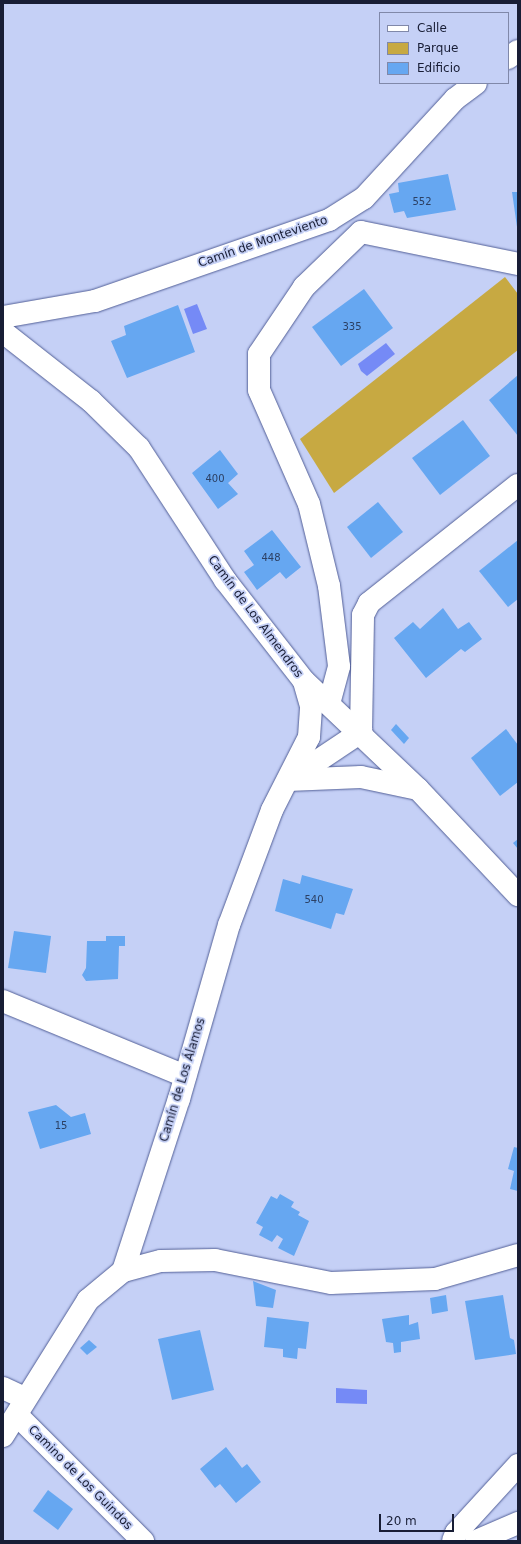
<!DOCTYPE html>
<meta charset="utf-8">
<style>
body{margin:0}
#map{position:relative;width:521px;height:1544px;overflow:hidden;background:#c5d0f6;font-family:"DejaVu Sans",sans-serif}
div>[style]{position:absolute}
.green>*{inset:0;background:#c7a942}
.water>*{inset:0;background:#758af6}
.building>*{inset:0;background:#66a7f1}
.roads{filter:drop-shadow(0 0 1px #525f97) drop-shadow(0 0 1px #525f97)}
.minor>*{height:22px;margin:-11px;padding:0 11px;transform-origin:11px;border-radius:11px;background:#fff}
span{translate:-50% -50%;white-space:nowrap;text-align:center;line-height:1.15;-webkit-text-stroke:3.5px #c5d0f6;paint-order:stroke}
.number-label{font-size:10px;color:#2c4064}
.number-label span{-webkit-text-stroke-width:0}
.street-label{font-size:12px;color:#181d35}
.frame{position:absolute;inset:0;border:4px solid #181d35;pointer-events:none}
.legend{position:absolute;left:379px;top:12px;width:130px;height:72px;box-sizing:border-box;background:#c5d0f6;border:1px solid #8088a9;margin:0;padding:5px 7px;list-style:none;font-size:12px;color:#181d35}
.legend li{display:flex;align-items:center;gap:8px;height:20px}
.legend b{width:20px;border:1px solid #8088a9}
.scale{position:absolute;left:379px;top:1514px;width:75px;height:18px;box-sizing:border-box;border:2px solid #181d35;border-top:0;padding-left:5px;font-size:12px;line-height:14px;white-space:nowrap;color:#181d35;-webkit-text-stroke:3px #c5d0f6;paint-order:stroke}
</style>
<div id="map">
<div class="green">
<div style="clip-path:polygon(505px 277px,518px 294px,518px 350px,334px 493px,300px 439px)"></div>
</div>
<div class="water">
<div style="clip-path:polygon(197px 304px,207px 329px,193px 334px,184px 309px)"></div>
<div style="clip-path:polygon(386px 343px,395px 354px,367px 376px,361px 371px,358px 364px)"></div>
<div style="clip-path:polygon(336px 1388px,367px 1390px,367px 1404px,336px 1403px)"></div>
</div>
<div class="building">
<div style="clip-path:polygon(448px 174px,456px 210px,407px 218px,404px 211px,394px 213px,389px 194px,399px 192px,398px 183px)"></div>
<div style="clip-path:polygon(512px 192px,518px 192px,518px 227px,517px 227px)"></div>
<div style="clip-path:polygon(364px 289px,393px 328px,341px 366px,312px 327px)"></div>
<div style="clip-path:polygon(178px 305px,195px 352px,127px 378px,111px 341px,126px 335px,124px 326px)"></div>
<div style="clip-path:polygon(518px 375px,518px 436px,489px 400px)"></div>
<div style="clip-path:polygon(463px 420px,490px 456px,440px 495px,412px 458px)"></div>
<div style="clip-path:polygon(220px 450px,238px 474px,228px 483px,238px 494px,218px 509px,192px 473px)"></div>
<div style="clip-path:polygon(378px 502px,403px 532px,371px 558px,347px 527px)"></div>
<div style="clip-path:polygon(272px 530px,301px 567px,286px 579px,280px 572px,257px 590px,244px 572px,254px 565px,244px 551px)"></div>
<div style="clip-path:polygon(518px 540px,518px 599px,508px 607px,479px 571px)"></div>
<div style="clip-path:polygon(443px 608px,458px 629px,469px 622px,482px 639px,465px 652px,461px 649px,426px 678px,394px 638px,413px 622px,420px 629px)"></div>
<div style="clip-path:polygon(396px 724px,409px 738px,404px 744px,391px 730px)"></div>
<div style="clip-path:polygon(506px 729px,518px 745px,518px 782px,500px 796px,471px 758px)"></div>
<div style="clip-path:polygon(518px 839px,518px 849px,513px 843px)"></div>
<div style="clip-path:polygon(302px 875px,353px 889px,344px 915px,336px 913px,331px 929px,275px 911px,283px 879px,300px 884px)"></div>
<div style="clip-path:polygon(14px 931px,51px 936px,46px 973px,8px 968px)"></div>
<div style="clip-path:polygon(106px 936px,125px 936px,125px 946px,119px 946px,118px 979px,86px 981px,82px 975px,86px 968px,87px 941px,106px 941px)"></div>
<div style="clip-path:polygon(56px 1105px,71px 1117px,85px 1113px,91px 1134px,40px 1149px,28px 1112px)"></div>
<div style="clip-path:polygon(514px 1147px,518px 1148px,518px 1191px,510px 1189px,514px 1171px,508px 1169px)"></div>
<div style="clip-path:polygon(280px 1194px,294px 1202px,291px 1207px,300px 1212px,298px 1215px,309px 1221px,294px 1256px,278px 1248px,283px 1239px,277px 1235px,272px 1242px,259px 1235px,263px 1227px,256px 1223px,271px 1196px,277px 1199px)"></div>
<div style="clip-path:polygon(253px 1281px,276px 1290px,273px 1308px,256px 1306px)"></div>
<div style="clip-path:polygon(446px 1295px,448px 1311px,432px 1314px,430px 1298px)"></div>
<div style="clip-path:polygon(503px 1295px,510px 1338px,514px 1340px,516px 1354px,475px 1360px,465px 1301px)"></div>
<div style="clip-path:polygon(409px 1315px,409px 1325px,418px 1322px,420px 1339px,401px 1342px,401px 1352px,394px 1353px,393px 1343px,386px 1342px,382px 1319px)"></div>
<div style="clip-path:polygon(267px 1317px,309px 1322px,306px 1349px,298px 1348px,297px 1359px,283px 1357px,283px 1349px,264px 1347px)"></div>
<div style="clip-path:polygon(200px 1330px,214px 1390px,172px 1400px,158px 1339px)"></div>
<div style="clip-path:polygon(89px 1340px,97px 1347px,87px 1355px,80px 1348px)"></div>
<div style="clip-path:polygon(226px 1447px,242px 1468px,247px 1464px,261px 1482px,236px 1503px,220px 1484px,215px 1488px,200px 1469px)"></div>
<div style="clip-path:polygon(48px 1490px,73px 1509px,58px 1530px,33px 1511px)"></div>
</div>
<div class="roads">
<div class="minor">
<div style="left:508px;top:58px;width:12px;rotate:-35deg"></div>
<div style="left:3px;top:317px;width:93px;rotate:-9.9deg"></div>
<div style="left:95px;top:301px;width:248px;rotate:-19.1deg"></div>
<div style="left:329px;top:220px;width:41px;rotate:-32.2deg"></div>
<div style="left:364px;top:198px;width:134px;rotate:-47.4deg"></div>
<div style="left:455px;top:99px;width:26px;rotate:-37deg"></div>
<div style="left:3px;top:332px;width:112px;rotate:38.1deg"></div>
<div style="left:91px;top:401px;width:67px;rotate:44.4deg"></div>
<div style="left:139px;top:448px;width:158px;rotate:56.9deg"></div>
<div style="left:225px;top:580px;width:128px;rotate:52deg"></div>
<div style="left:304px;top:681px;width:157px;rotate:43.5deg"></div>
<div style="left:418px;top:789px;width:146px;rotate:46.7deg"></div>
<div style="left:329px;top:704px;width:39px;rotate:-75deg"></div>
<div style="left:339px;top:666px;width:81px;rotate:-97.1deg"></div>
<div style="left:329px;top:586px;width:84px;rotate:-103.7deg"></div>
<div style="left:309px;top:504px;width:124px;rotate:-113.7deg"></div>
<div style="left:259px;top:390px;width:36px;rotate:-90deg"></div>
<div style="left:259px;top:354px;width:81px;rotate:-56.1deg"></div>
<div style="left:304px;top:287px;width:79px;rotate:-44deg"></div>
<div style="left:361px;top:232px;width:160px;rotate:11.5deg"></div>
<div style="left:361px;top:732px;width:117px;rotate:-89deg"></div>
<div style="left:363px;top:615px;width:13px;rotate:-63deg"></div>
<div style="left:369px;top:603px;width:190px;rotate:-38.4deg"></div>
<div style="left:288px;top:780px;width:73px;rotate:-2.4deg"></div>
<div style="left:361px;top:777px;width:58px;rotate:11.9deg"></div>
<div style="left:289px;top:780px;width:87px;rotate:-33.7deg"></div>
<div style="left:3px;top:1001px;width:197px;rotate:22.4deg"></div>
<div style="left:123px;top:1271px;width:39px;rotate:-15deg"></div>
<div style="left:161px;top:1261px;width:54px;rotate:-1.1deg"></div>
<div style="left:215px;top:1260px;width:118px;rotate:11.2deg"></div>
<div style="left:331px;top:1283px;width:104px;rotate:-2.2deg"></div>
<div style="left:435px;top:1279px;width:86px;rotate:-16.1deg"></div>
<div style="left:3px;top:1388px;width:23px;rotate:25deg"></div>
<div style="left:18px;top:1416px;width:177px;rotate:45deg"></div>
<div style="left:3px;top:1436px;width:160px;rotate:-58deg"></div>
<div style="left:88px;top:1300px;width:45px;rotate:-39.6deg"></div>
<div style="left:123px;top:1271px;width:181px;rotate:-72deg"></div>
<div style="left:179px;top:1099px;width:181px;rotate:-74deg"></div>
<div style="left:229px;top:925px;width:123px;rotate:-69.5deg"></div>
<div style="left:272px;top:810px;width:82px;rotate:-63.1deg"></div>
<div style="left:309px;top:737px;width:31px;rotate:-86deg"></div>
<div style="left:311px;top:706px;width:26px;rotate:-106deg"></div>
<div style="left:453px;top:1541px;width:9px;rotate:-69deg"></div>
<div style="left:456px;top:1533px;width:92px;rotate:-47.6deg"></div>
<div style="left:476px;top:1541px;width:46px;rotate:-23.2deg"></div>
</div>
</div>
<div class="number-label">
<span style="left:422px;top:202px">552</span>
<span style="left:352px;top:327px">335</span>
<span style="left:215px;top:479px">400</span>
<span style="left:271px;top:558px">448</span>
<span style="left:314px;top:900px">540</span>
<span style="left:61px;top:1126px">15</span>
</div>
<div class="street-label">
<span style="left:263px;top:242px;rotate:-19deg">Camín de Monteviento</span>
<span style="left:255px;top:617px;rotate:53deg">Camín de Los Almendros</span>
<span style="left:183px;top:1080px;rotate:-73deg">Camín de Los Álamos</span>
<span style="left:80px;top:1478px;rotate:45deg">Camino de Los Guindos</span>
</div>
<div class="frame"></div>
<ul class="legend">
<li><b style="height:5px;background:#fff"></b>Calle</li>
<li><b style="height:11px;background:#c7a942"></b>Parque</li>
<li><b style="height:11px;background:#66a7f1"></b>Edificio</li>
</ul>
<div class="scale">20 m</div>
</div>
